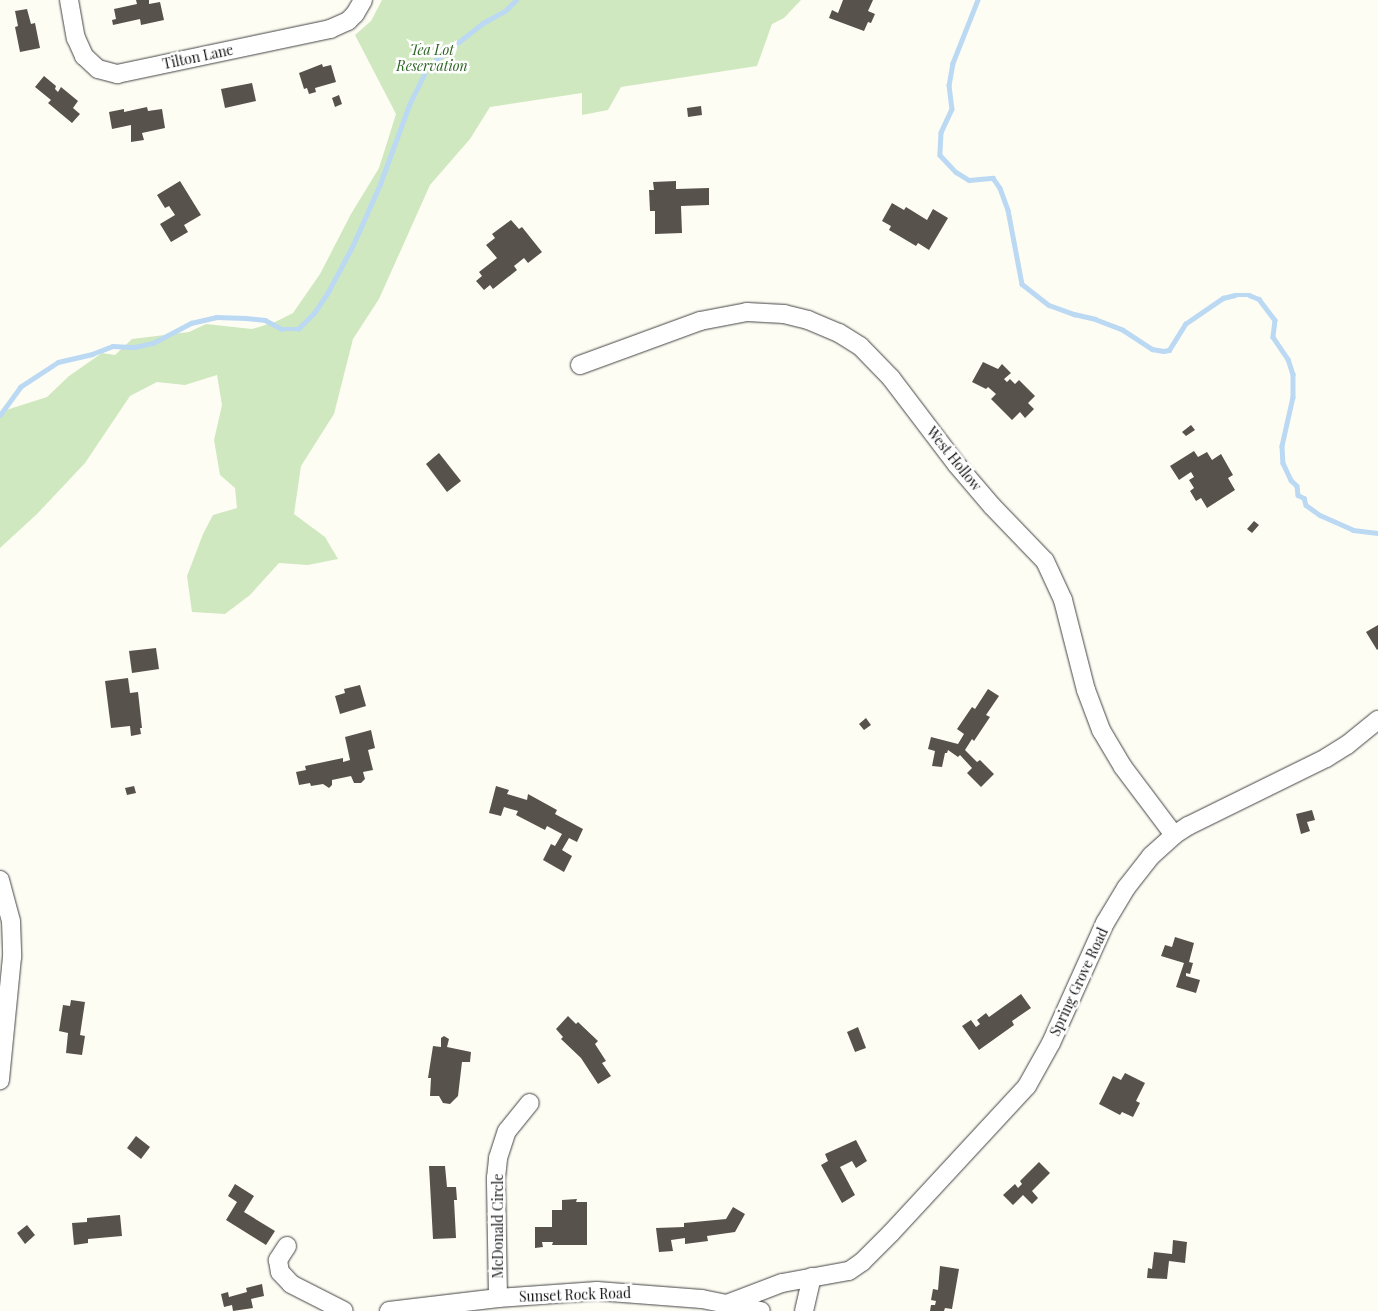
<!DOCTYPE html>
<style>
body{margin:0}
#map{position:relative;width:1378px;height:1311px;overflow:hidden;background:#fefdf4;font-family:"Playfair Display",serif}
div>[style]{position:absolute}
.green>*{inset:0;background:#d0e8bf}
.stream>*{height:4.5px;margin:-2.25px;padding:0 2.25px;transform-origin:2.25px;border-radius:2.25px;background:#bbd9f3}
.building>*{inset:0;background:#58524d}
.roads{filter:drop-shadow(0 0 1px #434343) drop-shadow(0 0 1px #434343)}
.minor>*{height:18px;margin:-9px;padding:0 9px;transform-origin:9px;border-radius:9px;background:#fff}
span{translate:-50% -50%;white-space:nowrap;text-align:center;line-height:1.15;-webkit-text-stroke:5px #fff;paint-order:stroke}
.park-label{font-size:14px;color:#2c6523;font-style:italic}
.street-label{font-size:14px;color:#101010}
</style>
<div id="map">
<div class="green">
<div style="clip-path:polygon(382px 0,801px 0,784px 18px,772px 24px,757px 66px,621px 87px,608px 110px,582px 115px,582px 93px,490px 107px,470px 139px,430px 185px,379px 299px,353px 339px,334px 414px,301px 466px,294px 514px,325px 537px,338px 559px,308px 565px,279px 563px,250px 595px,225px 614px,192px 612px,187px 576px,203px 534px,213px 515px,237px 508px,235px 488px,220px 475px,214px 440px,222px 405px,217px 375px,185px 385px,157px 382px,130px 396px,85px 463px,37px 514px,0 548px,0 412px,47px 397px,69px 376px,102px 353px,115px 355px,132px 339px,189px 332px,206px 324px,252px 329px,275px 322px,293px 313px,320px 274px,351px 214px,379px 168px,396px 114px,355px 35px,371px 21px)"></div>
</div>
<div class="stream">
<div style="left:978px;top:0;width:68px;rotate:111.6deg"></div>
<div style="left:953px;top:63px;width:22px;rotate:100deg"></div>
<div style="left:949px;top:85px;width:24px;rotate:83deg"></div>
<div style="left:952px;top:109px;width:26px;rotate:115deg"></div>
<div style="left:941px;top:133px;width:22px;rotate:93deg"></div>
<div style="left:940px;top:155px;width:23px;rotate:47deg"></div>
<div style="left:956px;top:172px;width:15px;rotate:32deg"></div>
<div style="left:969px;top:180px;width:24px;rotate:-5deg"></div>
<div style="left:993px;top:178px;width:12px;rotate:55deg"></div>
<div style="left:1000px;top:188px;width:23px;rotate:70deg"></div>
<div style="left:1008px;top:210px;width:75px;rotate:79.3deg"></div>
<div style="left:1022px;top:284px;width:34px;rotate:38deg"></div>
<div style="left:1049px;top:305px;width:27px;rotate:20deg"></div>
<div style="left:1074px;top:314px;width:22px;rotate:13deg"></div>
<div style="left:1095px;top:319px;width:30px;rotate:21deg"></div>
<div style="left:1123px;top:330px;width:35px;rotate:33deg"></div>
<div style="left:1152px;top:349px;width:11px;rotate:10deg"></div>
<div style="left:1163px;top:351px;width:6px;rotate:-9deg"></div>
<div style="left:1169px;top:350px;width:31px;rotate:-58deg"></div>
<div style="left:1185px;top:324px;width:46px;rotate:-34.4deg"></div>
<div style="left:1223px;top:298px;width:12px;rotate:-14deg"></div>
<div style="left:1235px;top:295px;width:14px"></div>
<div style="left:1249px;top:295px;width:11px;rotate:22deg"></div>
<div style="left:1259px;top:299px;width:26px;rotate:53deg"></div>
<div style="left:1275px;top:320px;width:17px;rotate:97deg"></div>
<div style="left:1273px;top:337px;width:27px;rotate:56deg"></div>
<div style="left:1288px;top:359px;width:16px;rotate:72deg"></div>
<div style="left:1293px;top:374px;width:23px;rotate:90deg"></div>
<div style="left:1293px;top:397px;width:50px;rotate:102.7deg"></div>
<div style="left:1282px;top:446px;width:17px;rotate:87deg"></div>
<div style="left:1283px;top:463px;width:19px;rotate:65deg"></div>
<div style="left:1291px;top:480px;width:8px;rotate:45deg"></div>
<div style="left:1297px;top:486px;width:9px;rotate:84deg"></div>
<div style="left:1298px;top:495px;width:7px;rotate:27deg"></div>
<div style="left:1304px;top:498px;width:7px;rotate:74deg"></div>
<div style="left:1306px;top:505px;width:17px;rotate:36deg"></div>
<div style="left:1320px;top:515px;width:36px;rotate:24deg"></div>
<div style="left:1353px;top:530px;width:25px;rotate:7deg"></div>
<div style="left:0;top:415px;width:34px;rotate:-54deg"></div>
<div style="left:20px;top:387px;width:45px;rotate:-33.3deg"></div>
<div style="left:58px;top:362px;width:35px;rotate:-13deg"></div>
<div style="left:92px;top:354px;width:22px;rotate:-21deg"></div>
<div style="left:113px;top:346px;width:22px;rotate:3deg"></div>
<div style="left:135px;top:347px;width:18px;rotate:-13deg"></div>
<div style="left:153px;top:343px;width:43px;rotate:-27.8deg"></div>
<div style="left:191px;top:323px;width:26px;rotate:-13deg"></div>
<div style="left:216px;top:317px;width:30px;rotate:2deg"></div>
<div style="left:246px;top:318px;width:19px;rotate:6deg"></div>
<div style="left:265px;top:320px;width:19px;rotate:28deg"></div>
<div style="left:282px;top:329px;width:16px"></div>
<div style="left:298px;top:329px;width:23px;rotate:-45deg"></div>
<div style="left:314px;top:313px;width:25px;rotate:-56deg"></div>
<div style="left:328px;top:292px;width:53px;rotate:-62deg"></div>
<div style="left:353px;top:245px;width:67px;rotate:-66.1deg"></div>
<div style="left:380px;top:184px;width:84px;rotate:-69.8deg"></div>
<div style="left:409px;top:105px;width:43px;rotate:-64deg"></div>
<div style="left:428px;top:66px;width:70px;rotate:-38deg"></div>
<div style="left:483px;top:23px;width:25px;rotate:-29deg"></div>
<div style="left:505px;top:11px;width:16px;rotate:-45deg"></div>
</div>
<div class="building">
<div style="clip-path:polygon(136px 0,149px 0,149px 4px,160px 2px,164px 20px,141px 25px,140px 19px,113px 25px,112px 20px,116px 19px,114px 9px,137px 4px)"></div>
<div style="clip-path:polygon(843px 0,873px 0,868px 11px,875px 14px,871px 23px,868px 22px,864px 31px,829px 18px,832px 10px,838px 13px)"></div>
<div style="clip-path:polygon(27px 9px,31px 24px,35px 23px,40px 48px,20px 52px,15px 27px,18px 26px,15px 11px)"></div>
<div style="clip-path:polygon(322px 64px,323px 67px,331px 65px,336px 82px,315px 88px,316px 92px,309px 94px,307px 88px,304px 89px,299px 73px)"></div>
<div style="clip-path:polygon(44px 76px,56px 86px,55px 89px,58px 92px,61px 87px,78px 101px,73px 108px,80px 114px,72px 123px,48px 103px,51px 100px,35px 87px)"></div>
<div style="clip-path:polygon(252px 83px,256px 101px,225px 108px,221px 89px)"></div>
<div style="clip-path:polygon(339px 95px,342px 104px,335px 107px,332px 98px)"></div>
<div style="clip-path:polygon(701px 106px,702px 115px,688px 117px,687px 108px)"></div>
<div style="clip-path:polygon(147px 107px,148px 111px,162px 109px,165px 128px,142px 133px,144px 140px,131px 142px,131px 125px,112px 129px,109px 112px,124px 109px,124px 112px)"></div>
<div style="clip-path:polygon(180px 181px,201px 215px,184px 225px,188px 232px,171px 242px,160px 224px,175px 215px,169px 206px,165px 208px,157px 195px)"></div>
<div style="clip-path:polygon(676px 181px,676px 189px,709px 188px,709px 205px,681px 206px,682px 233px,655px 234px,655px 211px,650px 211px,649px 190px,654px 190px,653px 182px)"></div>
<div style="clip-path:polygon(892px 203px,904px 210px,906px 207px,927px 220px,933px 209px,948px 218px,929px 250px,918px 243px,916px 246px,889px 230px,891px 226px,882px 221px)"></div>
<div style="clip-path:polygon(511px 220px,519px 229px,522px 227px,542px 252px,528px 263px,524px 258px,514px 266px,517px 270px,493px 289px,490px 285px,484px 290px,476px 281px,482px 276px,479px 272px,497px 258px,486px 245px,495px 238px,492px 234px)"></div>
<div style="clip-path:polygon(983px 362px,998px 369px,1002px 364px,1011px 373px,1004px 379px,1007px 382px,1010px 379px,1015px 384px,1019px 380px,1035px 396px,1028px 403px,1034px 409px,1025px 418px,1020px 412px,1012px 420px,991px 399px,996px 394px,988px 387px,986px 389px,972px 382px)"></div>
<div style="clip-path:polygon(1191px 425px,1195px 430px,1186px 436px,1182px 432px)"></div>
<div style="clip-path:polygon(1194px 451px,1198px 457px,1207px 452px,1212px 460px,1221px 454px,1233px 475px,1228px 478px,1235px 490px,1207px 508px,1201px 498px,1196px 501px,1190px 491px,1194px 488px,1189px 480px,1194px 477px,1191px 472px,1179px 480px,1170px 466px)"></div>
<div style="clip-path:polygon(439px 453px,461px 481px,447px 492px,426px 464px)"></div>
<div style="clip-path:polygon(1254px 521px,1259px 525px,1252px 533px,1247px 529px)"></div>
<div style="clip-path:polygon(1378px 625px,1378px 649px,1377px 650px,1366px 632px)"></div>
<div style="clip-path:polygon(156px 648px,159px 669px,132px 673px,129px 651px)"></div>
<div style="clip-path:polygon(128px 678px,130px 693px,138px 692px,142px 728px,140px 728px,141px 734px,131px 736px,130px 726px,111px 728px,105px 681px)"></div>
<div style="clip-path:polygon(360px 685px,366px 706px,340px 714px,335px 696px,345px 693px,344px 689px)"></div>
<div style="clip-path:polygon(988px 689px,999px 696px,986px 715px,990px 717px,974px 741px,972px 739px,965px 750px,977px 762px,980px 760px,994px 774px,981px 787px,967px 773px,972px 768px,960px 755px,958px 757px,948px 750px,947px 753px,945px 753px,942px 767px,932px 766px,935px 751px,928px 749px,931px 737px,958px 744px,964px 734px,957px 729px,972px 707px,975px 709px)"></div>
<div style="clip-path:polygon(866px 718px,871px 725px,864px 730px,859px 724px)"></div>
<div style="clip-path:polygon(371px 730px,375px 748px,368px 750px,373px 770px,363px 772px,365px 779px,361px 783px,354px 783px,351px 776px,332px 780px,332px 785px,329px 788px,323px 784px,311px 786px,310px 783px,299px 785px,296px 772px,306px 770px,305px 766px,343px 758px,343px 762px,350px 760px,345px 737px)"></div>
<div style="clip-path:polygon(134px 786px,136px 793px,127px 795px,125px 788px)"></div>
<div style="clip-path:polygon(496px 786px,509px 790px,507px 794px,527px 800px,528px 794px,557px 810px,555px 814px,583px 829px,577px 842px,569px 838px,562px 850px,572px 856px,564px 872px,543px 860px,551px 844px,555px 846px,562px 834px,547px 826px,545px 830px,516px 815px,518px 811px,504px 807px,501px 816px,489px 813px)"></div>
<div style="clip-path:polygon(1312px 810px,1315px 820px,1307px 822px,1310px 831px,1301px 834px,1296px 814px)"></div>
<div style="clip-path:polygon(1175px 937px,1194px 943px,1189px 962px,1193px 963px,1190px 974px,1186px 973px,1186px 976px,1200px 980px,1196px 993px,1176px 987px,1184px 963px,1161px 956px,1165px 945px,1172px 947px)"></div>
<div style="clip-path:polygon(1021px 994px,1031px 1008px,1012px 1021px,1014px 1025px,979px 1050px,962px 1026px,971px 1020px,976px 1027px,980px 1024px,977px 1020px,986px 1013px,989px 1017px)"></div>
<div style="clip-path:polygon(71px 1000px,85px 1002px,80px 1035px,85px 1036px,82px 1055px,66px 1053px,68px 1033px,59px 1031px,63px 1005px,70px 1006px)"></div>
<div style="clip-path:polygon(568px 1016px,576px 1024px,578px 1022px,598px 1041px,595px 1044px,606px 1061px,602px 1063px,611px 1076px,598px 1084px,581px 1058px,561px 1039px,563px 1037px,556px 1029px)"></div>
<div style="clip-path:polygon(858px 1027px,866px 1048px,855px 1052px,847px 1032px)"></div>
<div style="clip-path:polygon(444px 1036px,449px 1039px,447px 1047px,471px 1052px,470px 1062px,462px 1062px,458px 1096px,450px 1104px,443px 1103px,439px 1096px,430px 1096px,431px 1078px,428px 1078px,433px 1046px,441px 1047px,441px 1038px)"></div>
<div style="clip-path:polygon(1125px 1073px,1145px 1083px,1136px 1101px,1140px 1103px,1133px 1117px,1122px 1112px,1120px 1115px,1099px 1104px,1113px 1076px,1121px 1080px)"></div>
<div style="clip-path:polygon(136px 1136px,150px 1147px,141px 1159px,127px 1148px)"></div>
<div style="clip-path:polygon(856px 1140px,867px 1161px,856px 1168px,852px 1161px,840px 1167px,855px 1195px,842px 1203px,821px 1165px,828px 1161px,825px 1154px)"></div>
<div style="clip-path:polygon(1039px 1162px,1050px 1173px,1032px 1191px,1038px 1198px,1032px 1204px,1023px 1195px,1013px 1205px,1003px 1195px,1015px 1184px,1018px 1188px,1022px 1184px,1020px 1181px)"></div>
<div style="clip-path:polygon(429px 1166px,445px 1166px,447px 1187px,456px 1187px,457px 1200px,454px 1200px,456px 1238px,433px 1239px)"></div>
<div style="clip-path:polygon(235px 1184px,254px 1196px,244px 1212px,275px 1231px,266px 1245px,226px 1220px,237px 1202px,228px 1196px)"></div>
<div style="clip-path:polygon(577px 1199px,576px 1202px,587px 1202px,587px 1245px,552px 1245px,553px 1242px,542px 1242px,543px 1247px,535px 1248px,535px 1227px,552px 1227px,552px 1210px,562px 1210px,562px 1200px)"></div>
<div style="clip-path:polygon(733px 1207px,745px 1214px,735px 1232px,707px 1236px,708px 1241px,685px 1244px,685px 1238px,671px 1240px,673px 1251px,659px 1252px,656px 1228px,684px 1227px,684px 1223px,726px 1219px)"></div>
<div style="clip-path:polygon(120px 1215px,122px 1236px,88px 1239px,88px 1243px,74px 1245px,72px 1223px,87px 1222px,87px 1218px)"></div>
<div style="clip-path:polygon(27px 1225px,35px 1235px,25px 1244px,17px 1233px)"></div>
<div style="clip-path:polygon(1173px 1240px,1187px 1242px,1185px 1263px,1169px 1261px,1167px 1279px,1147px 1278px,1148px 1268px,1152px 1269px,1154px 1252px,1172px 1254px)"></div>
<div style="clip-path:polygon(940px 1266px,959px 1269px,952px 1309px,945px 1308px,944px 1311px,930px 1311px,931px 1305px,935px 1305px,936px 1301px,931px 1300px,933px 1289px,938px 1290px)"></div>
<div style="clip-path:polygon(262px 1284px,264px 1296px,251px 1299px,253px 1308px,233px 1311px,232px 1305px,224px 1307px,221px 1294px,228px 1292px,229px 1297px,247px 1292px,246px 1288px)"></div>
</div>
<div class="roads">
<div class="minor">
<div style="left:69px;top:0;width:39px;rotate:80deg"></div>
<div style="left:76px;top:38px;width:20px;rotate:66deg"></div>
<div style="left:84px;top:56px;width:19px;rotate:43deg"></div>
<div style="left:98px;top:69px;width:20px;rotate:15deg"></div>
<div style="left:117px;top:74px;width:218px;rotate:-11.9deg"></div>
<div style="left:330px;top:29px;width:20px;rotate:-24deg"></div>
<div style="left:348px;top:21px;width:10px;rotate:-45deg"></div>
<div style="left:355px;top:14px;width:16px;rotate:-60deg"></div>
<div style="left:580px;top:365px;width:128px;rotate:-20.1deg"></div>
<div style="left:700px;top:321px;width:48px;rotate:-10.8deg"></div>
<div style="left:747px;top:312px;width:37px;rotate:3deg"></div>
<div style="left:784px;top:314px;width:25px;rotate:14deg"></div>
<div style="left:808px;top:320px;width:34px;rotate:23deg"></div>
<div style="left:839px;top:333px;width:25px;rotate:32deg"></div>
<div style="left:860px;top:346px;width:45px;rotate:45.9deg"></div>
<div style="left:891px;top:378px;width:109px;rotate:52.8deg"></div>
<div style="left:957px;top:465px;width:54px;rotate:49.5deg"></div>
<div style="left:992px;top:506px;width:76px;rotate:46.1deg"></div>
<div style="left:1045px;top:561px;width:43px;rotate:65.2deg"></div>
<div style="left:1063px;top:600px;width:93px;rotate:75.7deg"></div>
<div style="left:1086px;top:690px;width:43px;rotate:69.4deg"></div>
<div style="left:1101px;top:730px;width:43px;rotate:59.3deg"></div>
<div style="left:1123px;top:767px;width:85px;rotate:53.1deg"></div>
<div style="left:0;top:880px;width:42px;rotate:75deg"></div>
<div style="left:11px;top:921px;width:36px;rotate:88deg"></div>
<div style="left:12px;top:957px;width:124px;rotate:95.6deg"></div>
<div style="left:287px;top:1246px;width:17px;rotate:123deg"></div>
<div style="left:278px;top:1260px;width:12px;rotate:81deg"></div>
<div style="left:280px;top:1272px;width:16px;rotate:47deg"></div>
<div style="left:291px;top:1284px;width:59px;rotate:27deg"></div>
<div style="left:498px;top:1298px;width:120px;rotate:-91deg"></div>
<div style="left:496px;top:1178px;width:20px;rotate:-84deg"></div>
<div style="left:498px;top:1158px;width:28px;rotate:-72deg"></div>
<div style="left:507px;top:1131px;width:36px;rotate:-51deg"></div>
<div style="left:727px;top:1304px;width:59px;rotate:-20.9deg"></div>
<div style="left:782px;top:1283px;width:68px;rotate:-10.2deg"></div>
<div style="left:849px;top:1271px;width:16px;rotate:-35deg"></div>
<div style="left:862px;top:1262px;width:41px;rotate:-45deg"></div>
<div style="left:891px;top:1233px;width:200px;rotate:-47.2deg"></div>
<div style="left:1027px;top:1086px;width:49px;rotate:-60.8deg"></div>
<div style="left:1051px;top:1043px;width:132px;rotate:-65.8deg"></div>
<div style="left:1105px;top:923px;width:41px;rotate:-59deg"></div>
<div style="left:1126px;top:888px;width:41px;rotate:-52deg"></div>
<div style="left:1151px;top:856px;width:31px;rotate:-42deg"></div>
<div style="left:1174px;top:835px;width:17px;rotate:-33deg"></div>
<div style="left:1188px;top:826px;width:154px;rotate:-26.2deg"></div>
<div style="left:1326px;top:758px;width:25px;rotate:-32deg"></div>
<div style="left:1347px;top:745px;width:40px;rotate:-39deg"></div>
<div style="left:389px;top:1311px;width:110px;rotate:-6.8deg"></div>
<div style="left:498px;top:1298px;width:99px;rotate:-4deg"></div>
<div style="left:597px;top:1291px;width:105px;rotate:4.4deg"></div>
<div style="left:702px;top:1299px;width:60px;rotate:11.5deg"></div>
<div style="left:804px;top:1311px;width:35px;rotate:-77deg"></div>
</div>
</div>
<div class="park-label">
<span style="left:432px;top:58px">Tea Lot<br>Reservation</span>
</div>
<div class="street-label">
<span style="left:198px;top:57px;rotate:-12deg">Tilton Lane</span>
<span style="left:954px;top:459px;rotate:51deg">West Hollow</span>
<span style="left:1079px;top:982px;rotate:-65deg">Spring Grove Road</span>
<span style="left:498px;top:1226px;rotate:-90deg">McDonald Circle</span>
<span style="left:575px;top:1295px;rotate:-2deg">Sunset Rock Road</span>
</div>
</div>
